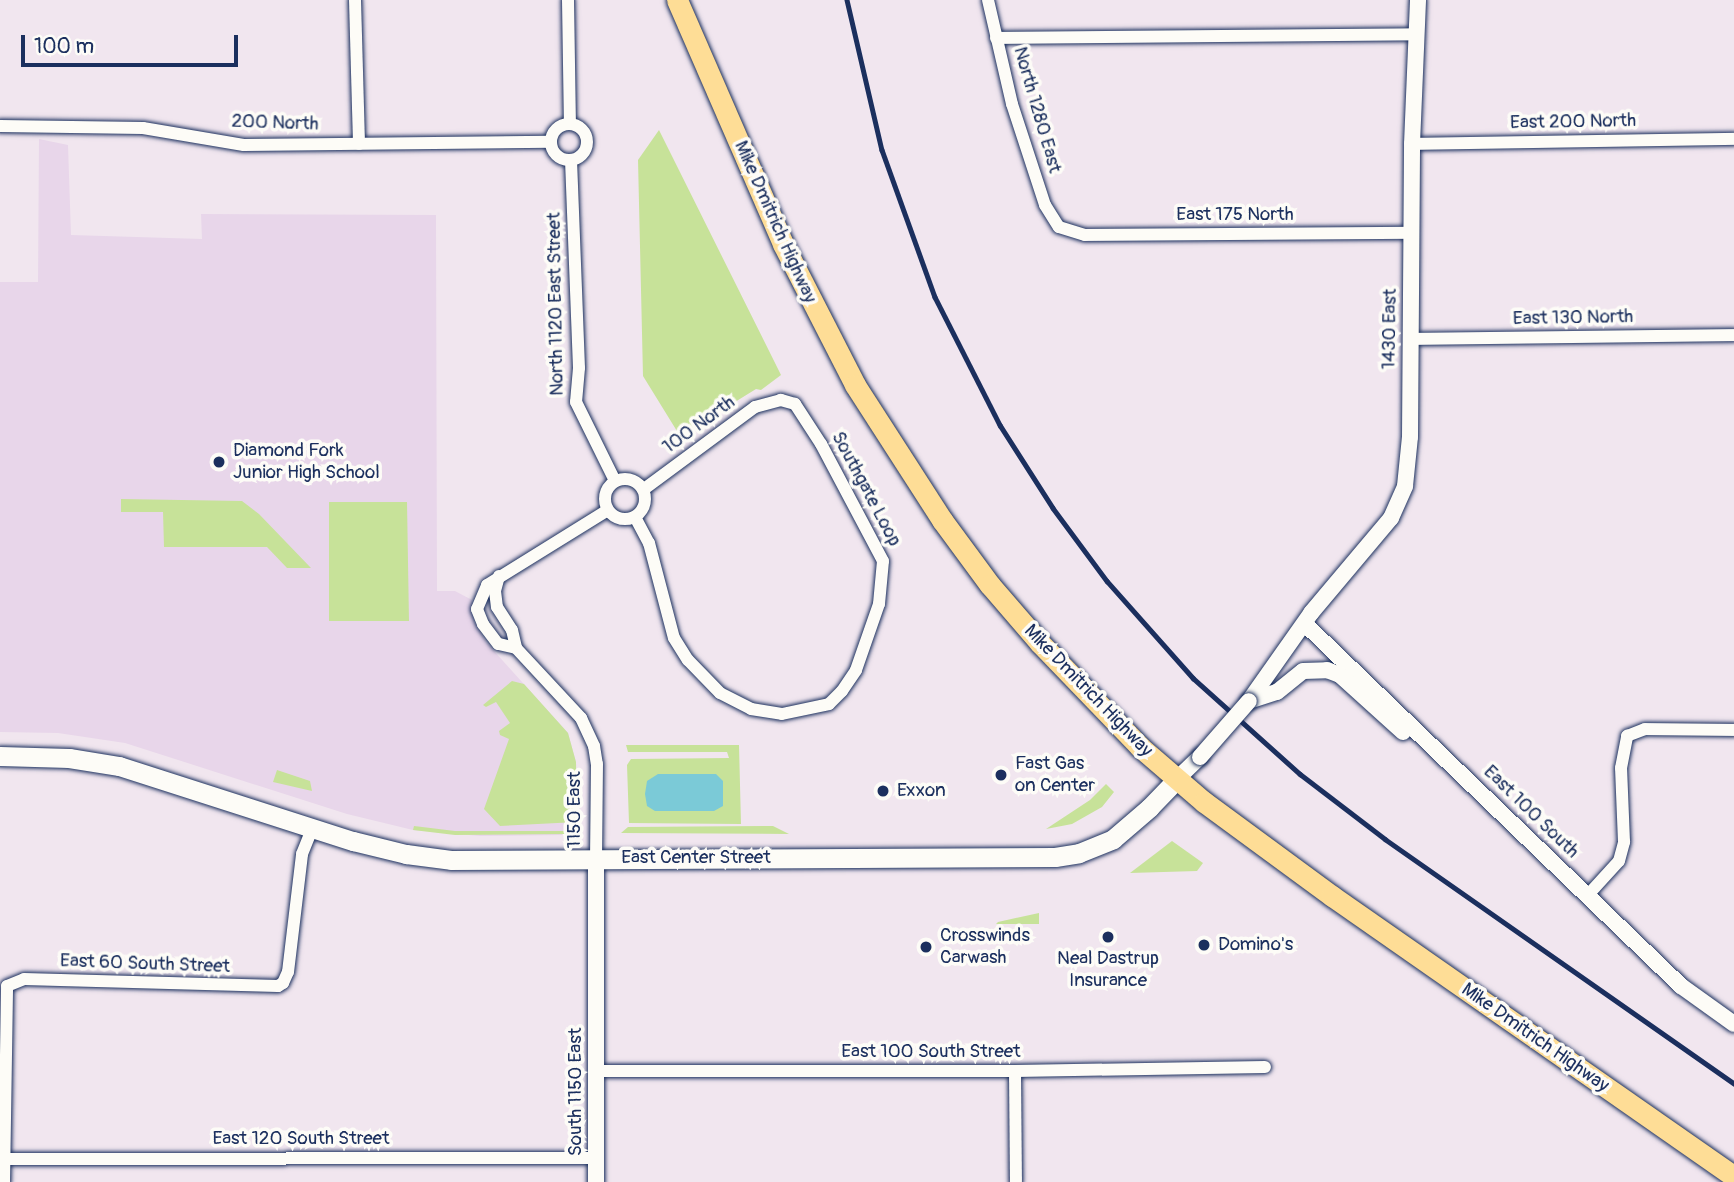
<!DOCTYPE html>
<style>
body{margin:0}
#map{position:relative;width:1734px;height:1182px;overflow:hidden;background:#f1e6ef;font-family:Pangolin,sans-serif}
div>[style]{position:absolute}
.built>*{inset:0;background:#e8d6ea}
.green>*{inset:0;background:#c7e299}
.water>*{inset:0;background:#7bcad7}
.roads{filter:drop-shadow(0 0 2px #1b2f5e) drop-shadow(0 0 2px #1b2f5e)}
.minor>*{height:12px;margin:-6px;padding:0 6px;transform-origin:6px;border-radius:6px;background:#fdfcf7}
.minor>.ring{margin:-6px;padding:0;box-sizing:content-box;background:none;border:12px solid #fdfcf7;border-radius:50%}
.tertiary>*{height:16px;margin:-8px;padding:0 8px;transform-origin:8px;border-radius:8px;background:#fdfcf7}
.secondary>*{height:19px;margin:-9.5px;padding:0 9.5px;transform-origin:9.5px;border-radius:9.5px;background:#fdfcf7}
.trunk>*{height:21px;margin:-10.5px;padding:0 10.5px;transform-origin:10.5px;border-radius:10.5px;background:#fedd96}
.rail>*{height:4.5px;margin:-2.25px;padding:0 2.25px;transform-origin:2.25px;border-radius:2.25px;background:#1b2f5e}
.bridges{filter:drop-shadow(0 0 2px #1b2f5e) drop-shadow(0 0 2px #1b2f5e)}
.tertiary-bridge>*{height:16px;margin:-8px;padding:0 8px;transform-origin:8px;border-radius:8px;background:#fdfcf7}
.dots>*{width:19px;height:19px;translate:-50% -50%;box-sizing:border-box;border:4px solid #fdfcf7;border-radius:50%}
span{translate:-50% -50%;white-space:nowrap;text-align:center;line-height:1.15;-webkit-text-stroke:7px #fdfcf7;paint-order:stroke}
.street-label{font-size:19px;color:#1b2f5e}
.poi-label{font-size:19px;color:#1b2f5e}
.left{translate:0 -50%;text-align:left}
.scale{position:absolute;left:21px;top:35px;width:217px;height:32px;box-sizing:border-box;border:4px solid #1b2f5e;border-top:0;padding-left:9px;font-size:21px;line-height:24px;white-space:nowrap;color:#1b2f5e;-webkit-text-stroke:5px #fdfcf7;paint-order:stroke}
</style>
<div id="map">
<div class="built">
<div style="clip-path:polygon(39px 139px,68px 145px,71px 235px,202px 239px,201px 214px,436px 215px,437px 591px,455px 591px,472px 600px,474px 622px,486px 642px,568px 733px,576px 762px,577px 822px,571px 832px,563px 835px,480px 836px,413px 830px,347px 814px,125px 743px,58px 733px,0 732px,0 282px,38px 282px)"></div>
</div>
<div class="green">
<div style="clip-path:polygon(659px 130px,781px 375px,761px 390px,756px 389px,680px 436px,643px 376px,638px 160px)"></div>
<div style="clip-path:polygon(121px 499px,242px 501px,259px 514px,311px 568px,287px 568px,267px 547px,164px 547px,163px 512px,121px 512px)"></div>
<div style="clip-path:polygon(329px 502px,407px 502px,409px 621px,329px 621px)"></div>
<div style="clip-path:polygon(512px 681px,524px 684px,568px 733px,576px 762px,577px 822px,500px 826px,484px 809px,509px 739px,500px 735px,499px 731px,510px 723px,496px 702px,486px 707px,483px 705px)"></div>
<div style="clip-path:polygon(626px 745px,739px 745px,741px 824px,629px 823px,627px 765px,631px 759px,729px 758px,727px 752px,628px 752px)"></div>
<div style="clip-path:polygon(277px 770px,310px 781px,312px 791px,273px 782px)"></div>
<div style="clip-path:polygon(1106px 784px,1114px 792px,1102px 807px,1072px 824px,1046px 829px,1090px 800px)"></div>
<div style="clip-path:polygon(414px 826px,455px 831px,564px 831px,566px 834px,455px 835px,413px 830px)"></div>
<div style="clip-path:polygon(773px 826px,789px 834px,621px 833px,628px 827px)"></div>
<div style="clip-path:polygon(1172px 841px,1203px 863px,1197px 871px,1130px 873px)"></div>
<div style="clip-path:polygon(1039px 913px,1039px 924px,996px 924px,998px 922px)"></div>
</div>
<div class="water">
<div style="clip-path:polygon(658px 774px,716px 774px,723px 781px,723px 806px,714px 811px,655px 811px,647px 806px,645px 794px,647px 781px)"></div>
</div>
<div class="roads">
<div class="minor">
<div style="left:355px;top:0;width:144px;rotate:88.4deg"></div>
<div style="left:568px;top:0;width:123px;rotate:89.1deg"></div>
<div style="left:988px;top:0;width:107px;rotate:77deg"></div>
<div style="left:1012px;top:104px;width:106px;rotate:71.9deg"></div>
<div style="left:1045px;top:205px;width:26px;rotate:58deg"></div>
<div style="left:1059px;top:227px;width:27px;rotate:17deg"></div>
<div style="left:1085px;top:235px;width:326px;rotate:-0.4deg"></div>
<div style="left:996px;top:38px;width:421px;rotate:-0.5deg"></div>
<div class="ring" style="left:551px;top:124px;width:24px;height:24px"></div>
<div style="left:0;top:126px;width:143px;rotate:0.8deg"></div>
<div style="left:143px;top:128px;width:102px;rotate:9.6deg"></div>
<div style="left:244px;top:145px;width:307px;rotate:-0.6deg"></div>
<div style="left:1412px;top:144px;width:322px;rotate:-0.9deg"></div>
<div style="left:571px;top:160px;width:208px;rotate:87.8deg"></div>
<div style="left:579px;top:368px;width:34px;rotate:95deg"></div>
<div style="left:576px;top:402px;width:88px;rotate:63.7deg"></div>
<div style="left:1412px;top:339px;width:322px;rotate:-0.7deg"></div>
<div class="ring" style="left:605px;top:479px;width:28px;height:28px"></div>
<div style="left:635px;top:517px;width:30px;rotate:62deg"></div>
<div style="left:649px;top:543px;width:98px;rotate:75.3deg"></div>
<div style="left:674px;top:638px;width:26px;rotate:58deg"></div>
<div style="left:688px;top:660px;width:46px;rotate:45.9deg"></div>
<div style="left:720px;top:693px;width:35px;rotate:27deg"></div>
<div style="left:751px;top:709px;width:31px;rotate:9deg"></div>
<div style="left:782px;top:714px;width:48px;rotate:-12deg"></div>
<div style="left:829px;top:704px;width:18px;rotate:-45deg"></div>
<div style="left:842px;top:691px;width:25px;rotate:-56deg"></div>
<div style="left:856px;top:670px;width:70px;rotate:-70.8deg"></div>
<div style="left:879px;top:604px;width:43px;rotate:-84.7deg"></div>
<div style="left:883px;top:561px;width:132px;rotate:-117.9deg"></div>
<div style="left:821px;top:444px;width:48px;rotate:-123deg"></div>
<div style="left:795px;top:404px;width:15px;rotate:-164deg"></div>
<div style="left:781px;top:400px;width:27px;rotate:165deg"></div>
<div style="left:755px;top:407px;width:139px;rotate:143.5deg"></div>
<div style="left:499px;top:576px;width:16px;rotate:105deg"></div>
<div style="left:495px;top:591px;width:16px;rotate:83deg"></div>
<div style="left:497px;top:607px;width:27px;rotate:57deg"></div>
<div style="left:512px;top:630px;width:18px;rotate:77deg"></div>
<div style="left:516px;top:648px;width:96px;rotate:47.1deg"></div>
<div style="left:581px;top:718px;width:31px;rotate:65deg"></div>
<div style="left:594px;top:746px;width:18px;rotate:81deg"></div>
<div style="left:597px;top:764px;width:94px;rotate:90.6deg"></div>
<div style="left:516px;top:648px;width:18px;rotate:-167deg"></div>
<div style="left:498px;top:644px;width:25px;rotate:-127deg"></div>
<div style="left:483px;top:624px;width:16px;rotate:-112deg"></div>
<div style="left:477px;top:609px;width:26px;rotate:-67deg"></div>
<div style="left:487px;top:585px;width:142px;rotate:-31.8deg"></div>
<div style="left:1587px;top:896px;width:47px;rotate:-47.6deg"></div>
<div style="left:1619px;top:861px;width:20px;rotate:-75deg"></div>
<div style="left:1624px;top:842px;width:74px;rotate:-92.3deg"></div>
<div style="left:1621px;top:768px;width:33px;rotate:-79deg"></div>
<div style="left:1627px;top:736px;width:19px;rotate:-21deg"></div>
<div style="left:1645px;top:729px;width:89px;rotate:0.6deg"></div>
<div style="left:597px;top:1071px;width:418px"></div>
<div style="left:1015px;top:1071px;width:250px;rotate:-0.9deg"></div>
<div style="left:1015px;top:1071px;width:111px;rotate:89.5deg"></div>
<div style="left:5px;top:1159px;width:593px;rotate:-0.1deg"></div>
<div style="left:4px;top:1182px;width:196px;rotate:-89.1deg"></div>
<div style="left:7px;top:986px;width:18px;rotate:-22deg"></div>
<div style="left:24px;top:979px;width:254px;rotate:1.6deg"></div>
<div style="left:278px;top:986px;width:6px;rotate:-31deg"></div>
<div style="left:283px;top:983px;width:12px;rotate:-66deg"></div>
<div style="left:288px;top:972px;width:119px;rotate:-83.2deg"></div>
<div style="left:302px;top:854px;width:29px;rotate:-68deg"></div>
</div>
<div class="tertiary">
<div style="left:1305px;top:624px;width:522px;rotate:43.91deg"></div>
<div style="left:1681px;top:986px;width:65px;rotate:35.6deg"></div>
<div style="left:1252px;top:700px;width:26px;rotate:-18deg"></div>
<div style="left:1277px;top:692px;width:33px;rotate:-39deg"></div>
<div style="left:1303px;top:671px;width:24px;rotate:-2deg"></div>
<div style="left:1327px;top:670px;width:14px;rotate:21deg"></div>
<div style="left:1340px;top:675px;width:85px;rotate:42.1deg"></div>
<div style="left:1249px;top:701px;width:108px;rotate:-54.8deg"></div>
<div style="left:1311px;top:613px;width:124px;rotate:-49.9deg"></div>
<div style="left:1391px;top:518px;width:35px;rotate:-66deg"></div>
<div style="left:1405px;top:486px;width:49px;rotate:-84.2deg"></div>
<div style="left:1410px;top:437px;width:293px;rotate:-89.6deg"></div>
<div style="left:1412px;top:144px;width:144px;rotate:-87.6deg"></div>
<div style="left:1177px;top:779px;width:32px;rotate:-44deg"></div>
<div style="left:596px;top:858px;width:324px;rotate:90deg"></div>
</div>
<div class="secondary">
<div style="left:0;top:756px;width:69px;rotate:1.7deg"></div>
<div style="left:69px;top:758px;width:51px;rotate:9.1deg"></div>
<div style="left:119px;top:766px;width:246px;rotate:17.8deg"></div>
<div style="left:353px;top:841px;width:55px;rotate:13.8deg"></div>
<div style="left:406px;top:854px;width:45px;rotate:7.6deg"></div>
<div style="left:451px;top:860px;width:604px;rotate:-0.28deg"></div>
<div style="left:1055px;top:857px;width:24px;rotate:-9deg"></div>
<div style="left:1079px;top:853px;width:37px;rotate:-22deg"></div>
<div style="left:1113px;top:839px;width:48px;rotate:-40.7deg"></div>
<div style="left:1149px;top:808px;width:40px;rotate:-46deg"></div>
</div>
<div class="trunk">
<div style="left:677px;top:0;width:266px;rotate:66.5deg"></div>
<div style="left:783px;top:244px;width:158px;rotate:62.9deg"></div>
<div style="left:855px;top:385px;width:161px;rotate:57.2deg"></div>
<div style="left:942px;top:520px;width:81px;rotate:53.6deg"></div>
<div style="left:990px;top:585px;width:77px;rotate:49.2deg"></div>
<div style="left:1040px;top:643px;width:144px;rotate:46.1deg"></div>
<div style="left:1140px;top:747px;width:84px;rotate:40.7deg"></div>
<div style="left:1204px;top:802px;width:159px;rotate:36.3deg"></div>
<div style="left:1332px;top:896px;width:490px;rotate:34.9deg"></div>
</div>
</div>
<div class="rail">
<div style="left:847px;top:0;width:154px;rotate:76.9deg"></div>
<div style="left:882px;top:150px;width:156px;rotate:70.2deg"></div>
<div style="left:935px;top:297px;width:144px;rotate:63.1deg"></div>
<div style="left:1000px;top:425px;width:98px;rotate:57.4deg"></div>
<div style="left:1053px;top:508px;width:91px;rotate:53.5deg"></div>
<div style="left:1107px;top:581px;width:130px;rotate:48.4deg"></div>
<div style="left:1193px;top:678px;width:144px;rotate:41.9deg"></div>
<div style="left:1300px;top:774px;width:107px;rotate:37.4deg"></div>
<div style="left:1385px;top:839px;width:426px;rotate:35deg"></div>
</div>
<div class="bridges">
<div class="tertiary-bridge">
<div style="left:1200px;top:757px;width:74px;rotate:-48.8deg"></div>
</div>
</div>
<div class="dots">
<div style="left:219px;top:462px;background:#1b2f5e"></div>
<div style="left:1001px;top:775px;background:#1b2f5e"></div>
<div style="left:883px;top:791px;background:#1b2f5e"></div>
<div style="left:1108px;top:937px;background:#1b2f5e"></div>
<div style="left:1204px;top:945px;background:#1b2f5e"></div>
<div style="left:926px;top:947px;background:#1b2f5e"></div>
</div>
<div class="street-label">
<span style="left:1037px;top:110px;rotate:74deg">North 1280 East</span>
<span style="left:1573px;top:122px;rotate:-1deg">East 200 North</span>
<span style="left:275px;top:123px;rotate:2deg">200 North</span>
<span style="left:1235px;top:215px">East 175 North</span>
<span style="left:775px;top:222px;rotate:66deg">Mike Dmitrich Highway</span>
<span style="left:556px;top:304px;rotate:-91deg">North 1120 East Street</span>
<span style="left:1573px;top:318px;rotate:-1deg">East 130 North</span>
<span style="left:1390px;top:329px;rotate:-89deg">1430 East</span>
<span style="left:699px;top:425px;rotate:-36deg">100 North</span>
<span style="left:866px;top:489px;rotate:62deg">Southgate Loop</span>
<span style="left:1088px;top:691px;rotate:46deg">Mike Dmitrich Highway</span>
<span style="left:575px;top:810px;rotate:-90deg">1150 East</span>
<span style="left:1531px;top:812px;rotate:44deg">East 100 South</span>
<span style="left:696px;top:858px">East Center Street</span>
<span style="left:145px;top:964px;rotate:2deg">East 60 South Street</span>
<span style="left:1535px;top:1038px;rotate:35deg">Mike Dmitrich Highway</span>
<span style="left:931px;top:1052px">East 100 South Street</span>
<span style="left:576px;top:1092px;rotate:-90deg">South 1150 East</span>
<span style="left:301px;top:1139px">East 120 South Street</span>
</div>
<div class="poi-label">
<span class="left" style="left:233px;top:462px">Diamond Fork<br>Junior High School</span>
<span class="left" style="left:1015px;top:775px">Fast Gas<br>on Center</span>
<span class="left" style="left:897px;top:791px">Exxon</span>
<span class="left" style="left:940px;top:947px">Crosswinds<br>Carwash</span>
<span class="left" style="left:1218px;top:945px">Domino's</span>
<span style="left:1108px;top:970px">Neal Dastrup<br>Insurance</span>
</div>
<div class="scale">100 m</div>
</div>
